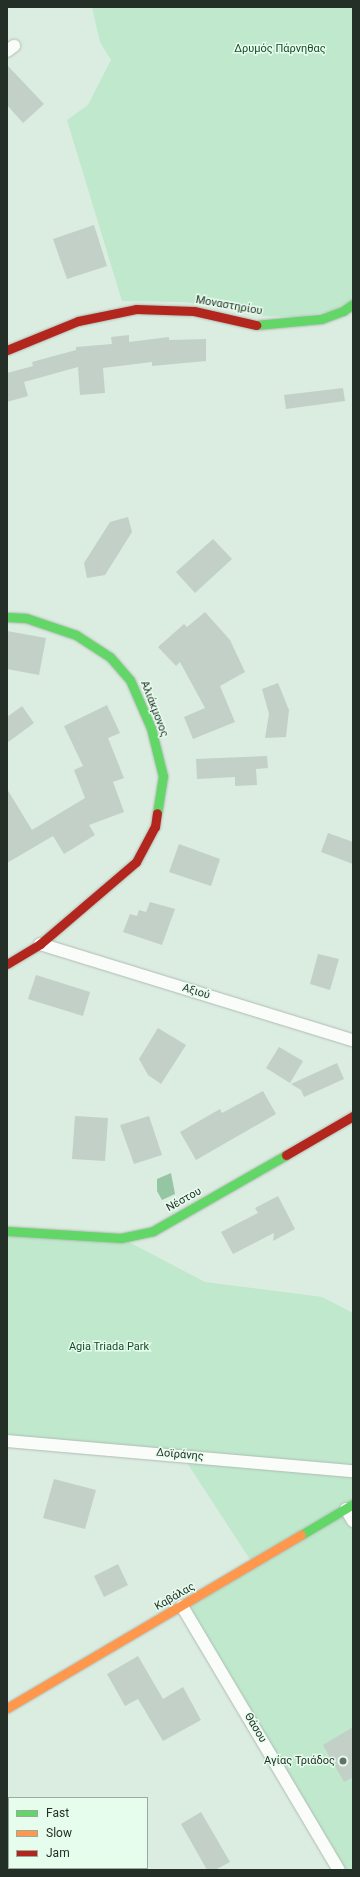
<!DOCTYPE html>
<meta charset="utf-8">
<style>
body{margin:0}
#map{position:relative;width:360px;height:1877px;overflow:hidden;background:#dbece0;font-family:Roboto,sans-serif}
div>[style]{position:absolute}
.green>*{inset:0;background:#bfe8cc}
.water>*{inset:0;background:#94c6a4}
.building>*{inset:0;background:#c3d0c7}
.roads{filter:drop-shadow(0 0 1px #afbcb3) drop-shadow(0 0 1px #afbcb3)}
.street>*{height:12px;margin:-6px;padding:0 6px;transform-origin:6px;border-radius:6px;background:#fafcfa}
.fast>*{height:9px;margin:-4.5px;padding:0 4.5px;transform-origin:4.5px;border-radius:4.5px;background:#63d668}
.slow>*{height:9px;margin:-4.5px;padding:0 4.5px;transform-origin:4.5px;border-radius:4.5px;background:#ff974d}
.jam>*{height:9px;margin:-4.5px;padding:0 4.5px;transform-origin:4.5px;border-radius:4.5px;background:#b3261e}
.dots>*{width:11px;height:11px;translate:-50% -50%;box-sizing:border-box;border:2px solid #e6fded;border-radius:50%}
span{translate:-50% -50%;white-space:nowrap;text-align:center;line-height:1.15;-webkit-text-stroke:3px #e6fded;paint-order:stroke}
.park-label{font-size:11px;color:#18492c}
.street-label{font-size:11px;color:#242f27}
.poi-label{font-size:11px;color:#242f27}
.right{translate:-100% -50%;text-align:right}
.frame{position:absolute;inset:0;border:8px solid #242f27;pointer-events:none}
.legend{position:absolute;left:8px;top:1797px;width:140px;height:72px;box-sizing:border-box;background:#e6fded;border:1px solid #98ab9e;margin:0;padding:5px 7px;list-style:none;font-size:12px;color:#242f27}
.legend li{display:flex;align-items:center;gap:8px;height:20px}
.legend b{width:20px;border:1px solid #98ab9e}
</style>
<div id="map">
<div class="green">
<div style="clip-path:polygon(92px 7px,353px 7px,353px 299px,344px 309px,297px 317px,265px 316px,234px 308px,183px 302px,122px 301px,67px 120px,88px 105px,111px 60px,100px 42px)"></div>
<div style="clip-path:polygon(7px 1231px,121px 1238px,205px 1282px,322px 1297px,353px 1313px,353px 1870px,339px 1870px,182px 1606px,253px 1564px,182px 1455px,7px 1441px)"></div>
</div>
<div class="water">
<div style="clip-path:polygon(171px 1173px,175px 1194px,162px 1200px,157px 1191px,157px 1179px)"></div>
</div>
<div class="building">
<div style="clip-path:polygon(7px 65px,44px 104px,23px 123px,7px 105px)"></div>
<div style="clip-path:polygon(94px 225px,107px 266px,67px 279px,53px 239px)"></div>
<div style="clip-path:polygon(129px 335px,129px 342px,169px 337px,169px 340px,206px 339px,206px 361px,152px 366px,152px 362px,103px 368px,105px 393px,80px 395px,78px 367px,24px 382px,28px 396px,7px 402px,7px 373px,33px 366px,32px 362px,76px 350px,76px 347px,112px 344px,111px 337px)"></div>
<div style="clip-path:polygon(343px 388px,345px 401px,286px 409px,284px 395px)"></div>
<div style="clip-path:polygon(128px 517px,132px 532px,105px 575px,87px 578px,84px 563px,110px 522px)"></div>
<div style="clip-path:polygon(213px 539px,232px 559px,195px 593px,176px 572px)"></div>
<div style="clip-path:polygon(205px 612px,230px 640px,245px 672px,220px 686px,235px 722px,193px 739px,184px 717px,205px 708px,180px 662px,176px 666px,158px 647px,184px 624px,187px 627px)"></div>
<div style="clip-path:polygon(7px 631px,46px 638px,39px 675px,7px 669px)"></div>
<div style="clip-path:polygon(278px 683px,289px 710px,286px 737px,265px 738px,269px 714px,262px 689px)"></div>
<div style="clip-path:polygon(107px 705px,120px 733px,108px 738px,124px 778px,113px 782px,124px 812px,89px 825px,95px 835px,64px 854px,53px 836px,7px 863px,7px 789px,32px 830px,85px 798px,74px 770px,83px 766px,64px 726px)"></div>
<div style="clip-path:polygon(22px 706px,34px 723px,7px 743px,7px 717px)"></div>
<div style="clip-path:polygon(267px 756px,268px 768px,256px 769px,257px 785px,235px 786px,235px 777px,197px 779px,196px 759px)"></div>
<div style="clip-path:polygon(328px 833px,353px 842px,353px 864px,321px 852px)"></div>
<div style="clip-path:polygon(179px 844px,220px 859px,211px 886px,169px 872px)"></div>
<div style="clip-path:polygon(150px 902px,175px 909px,162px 945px,123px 932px,130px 914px,137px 916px,139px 910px,146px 912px)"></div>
<div style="clip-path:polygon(318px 954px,339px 959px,330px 990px,310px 984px)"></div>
<div style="clip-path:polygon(36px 975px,90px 992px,83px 1016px,28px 999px)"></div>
<div style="clip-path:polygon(158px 1028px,186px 1045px,161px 1084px,148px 1075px,139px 1059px)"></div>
<div style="clip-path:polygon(279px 1047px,303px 1061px,290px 1083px,266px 1068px)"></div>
<div style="clip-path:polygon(337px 1063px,344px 1079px,304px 1097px,301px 1090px,291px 1084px)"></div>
<div style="clip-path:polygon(263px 1091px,276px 1114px,196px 1160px,180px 1132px,220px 1109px,222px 1113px)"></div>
<div style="clip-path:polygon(75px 1116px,108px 1118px,105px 1161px,72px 1159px)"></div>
<div style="clip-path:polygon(149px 1116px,162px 1155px,134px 1164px,120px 1125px)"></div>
<div style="clip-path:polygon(278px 1196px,295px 1229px,273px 1241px,274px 1233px,233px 1254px,221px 1232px,258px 1213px,255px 1208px)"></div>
<div style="clip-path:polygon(54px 1479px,96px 1490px,85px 1529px,43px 1518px)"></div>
<div style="clip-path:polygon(118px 1564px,128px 1585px,104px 1597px,94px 1576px)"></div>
<div style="clip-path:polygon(138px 1656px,163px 1699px,183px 1687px,201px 1720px,163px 1741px,138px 1699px,125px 1706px,107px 1674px)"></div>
<div style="clip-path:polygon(353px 1727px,353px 1777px,344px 1782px,323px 1745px)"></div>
<div style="clip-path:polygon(201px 1812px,230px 1862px,215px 1870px,207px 1870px,181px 1824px)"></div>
</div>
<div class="roads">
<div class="street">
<div style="left:7px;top:51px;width:9px;rotate:-36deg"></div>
<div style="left:40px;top:944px;width:327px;rotate:17.1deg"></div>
<div style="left:7px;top:1441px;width:347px;rotate:5deg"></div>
<div style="left:346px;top:1509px;width:14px;rotate:60deg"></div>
<div style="left:182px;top:1606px;width:307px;rotate:59.3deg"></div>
</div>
<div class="fast">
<div style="left:256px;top:325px;width:65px;rotate:-5.3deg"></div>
<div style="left:321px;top:319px;width:23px;rotate:-20deg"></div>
<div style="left:343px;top:311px;width:12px;rotate:-35deg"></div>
<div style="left:7px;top:617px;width:19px;rotate:3deg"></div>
<div style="left:26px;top:618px;width:53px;rotate:18.8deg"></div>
<div style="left:76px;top:635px;width:40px;rotate:32.9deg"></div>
<div style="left:110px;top:657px;width:30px;rotate:49deg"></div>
<div style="left:130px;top:680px;width:52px;rotate:66.4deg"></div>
<div style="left:151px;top:728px;width:49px;rotate:76deg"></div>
<div style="left:163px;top:776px;width:37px;rotate:99deg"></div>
<div style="left:7px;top:1231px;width:114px;rotate:3.5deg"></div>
<div style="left:121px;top:1238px;width:33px;rotate:-12deg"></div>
<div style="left:153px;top:1231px;width:153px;rotate:-29.7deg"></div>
<div style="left:301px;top:1535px;width:61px;rotate:-30.8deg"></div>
</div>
<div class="slow">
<div style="left:7px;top:1708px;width:341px;rotate:-30.5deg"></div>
</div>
<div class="jam">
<div style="left:7px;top:350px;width:77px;rotate:-22.2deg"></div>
<div style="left:78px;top:321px;width:59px;rotate:-11.7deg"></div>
<div style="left:136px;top:309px;width:58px;rotate:2deg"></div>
<div style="left:194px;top:311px;width:64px;rotate:12.7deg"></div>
<div style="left:7px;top:964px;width:39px;rotate:-31deg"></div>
<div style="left:40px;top:944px;width:126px;rotate:-40.5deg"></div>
<div style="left:136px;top:862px;width:40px;rotate:-62deg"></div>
<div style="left:155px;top:827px;width:14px;rotate:-82deg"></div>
<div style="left:286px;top:1155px;width:78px;rotate:-30.2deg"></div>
</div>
</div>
<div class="dots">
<div style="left:343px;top:1761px;background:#647168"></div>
</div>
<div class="park-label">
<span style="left:280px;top:49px">Δρυμός Πάρνηθας</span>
<span style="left:109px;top:1347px">Agia Triada Park</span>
</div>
<div class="street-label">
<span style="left:229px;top:306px;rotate:10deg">Μοναστηρίου</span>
<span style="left:154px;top:709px;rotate:69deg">Αλιάκμονος</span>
<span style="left:196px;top:992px;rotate:17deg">Αξιού</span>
<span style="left:184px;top:1200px;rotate:-29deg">Νέστου</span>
<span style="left:180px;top:1455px;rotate:5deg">Δοϊράνης</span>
<span style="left:175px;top:1597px;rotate:-30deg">Καβάλας</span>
<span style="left:255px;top:1728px;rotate:59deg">Θάσου</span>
</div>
<div class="poi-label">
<span class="right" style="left:335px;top:1761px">Αγίας Τριάδος</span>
</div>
<div class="frame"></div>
<ul class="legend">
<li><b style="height:5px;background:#63d668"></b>Fast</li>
<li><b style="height:5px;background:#ff974d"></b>Slow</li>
<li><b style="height:5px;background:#b3261e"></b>Jam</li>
</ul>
</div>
